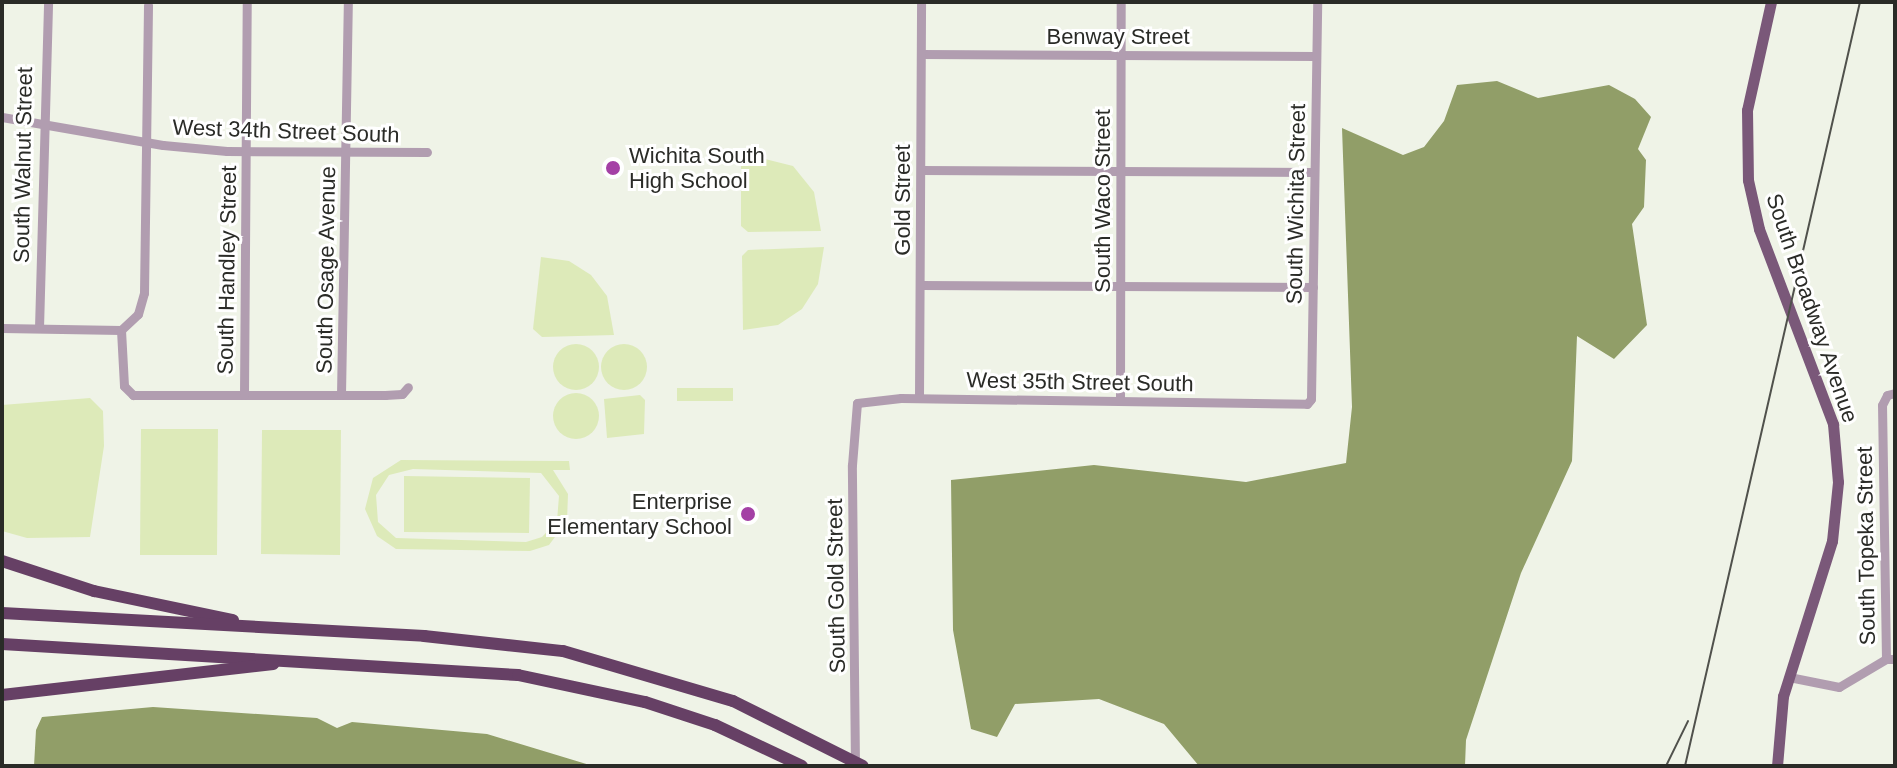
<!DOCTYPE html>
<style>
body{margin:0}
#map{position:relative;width:1897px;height:768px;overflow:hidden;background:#eff3e7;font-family:Helvetica,sans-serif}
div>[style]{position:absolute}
.green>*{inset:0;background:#ddeab9}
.round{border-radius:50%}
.water>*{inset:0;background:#919e68}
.minor>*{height:9px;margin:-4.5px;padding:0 4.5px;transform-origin:4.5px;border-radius:4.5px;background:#b19db0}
.major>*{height:11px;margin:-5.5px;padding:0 5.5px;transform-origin:5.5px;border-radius:5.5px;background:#7a5879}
.highway>*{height:12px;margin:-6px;padding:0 6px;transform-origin:6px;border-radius:6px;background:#664065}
.rail>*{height:2px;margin:-1px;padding:0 1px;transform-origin:1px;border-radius:1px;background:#50514c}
.dots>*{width:22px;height:22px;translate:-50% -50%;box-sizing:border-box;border:4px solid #fff;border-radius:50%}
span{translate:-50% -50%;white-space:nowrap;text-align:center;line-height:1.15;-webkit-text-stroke:6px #fff;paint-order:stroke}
.street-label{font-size:22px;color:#2a2b27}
.poi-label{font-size:22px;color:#2a2b27}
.left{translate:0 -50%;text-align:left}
.right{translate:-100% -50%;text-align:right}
.frame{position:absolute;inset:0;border:4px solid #2a2b27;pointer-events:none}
</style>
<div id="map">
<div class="green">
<div style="clip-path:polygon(741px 153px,793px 166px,814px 192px,821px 231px,748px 232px,741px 226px)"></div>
<div style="clip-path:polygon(824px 247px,818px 284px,802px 309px,778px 325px,743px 330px,742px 256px,748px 250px)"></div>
<div style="clip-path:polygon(541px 257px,569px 261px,591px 275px,607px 296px,614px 335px,542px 337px,533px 329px)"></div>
<div class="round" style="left:601px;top:344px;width:46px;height:46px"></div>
<div class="round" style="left:553px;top:344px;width:46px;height:46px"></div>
<div style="clip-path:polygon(677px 388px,733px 388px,733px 401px,677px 401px)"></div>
<div class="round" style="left:553px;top:393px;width:46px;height:46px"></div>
<div style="clip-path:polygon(640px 395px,645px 400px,644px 434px,607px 438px,604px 399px)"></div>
<div style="clip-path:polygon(90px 398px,103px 411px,104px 446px,90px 537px,27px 538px,2px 531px,2px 405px)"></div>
<div style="clip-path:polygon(141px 429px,218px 429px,217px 555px,140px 555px)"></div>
<div style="clip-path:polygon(262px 430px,341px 430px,340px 555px,261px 554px)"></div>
<div style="clip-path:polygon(evenodd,401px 460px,569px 461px,570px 470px,553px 470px,568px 494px,567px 521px,549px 545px,530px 551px,396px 549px,377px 536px,365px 509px,373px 478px,401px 460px,413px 469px,541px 473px,559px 496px,557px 521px,542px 537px,526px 542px,396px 538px,378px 522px,376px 495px,389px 475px,413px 469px)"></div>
<div style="clip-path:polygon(404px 476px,530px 478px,529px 533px,404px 532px)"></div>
</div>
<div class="water">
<div style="clip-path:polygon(1497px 81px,1538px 98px,1609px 85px,1635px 99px,1651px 117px,1638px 149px,1646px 160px,1644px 207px,1632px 224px,1647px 325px,1614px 359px,1577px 336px,1572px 461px,1521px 573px,1466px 740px,1465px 766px,1199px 766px,1164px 724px,1099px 699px,1015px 704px,997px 737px,971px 729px,953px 630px,951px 480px,1094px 465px,1246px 482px,1346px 463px,1352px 407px,1342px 128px,1403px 155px,1424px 147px,1444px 121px,1457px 85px)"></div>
<div style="clip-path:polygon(153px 707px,317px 718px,337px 728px,352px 722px,487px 734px,593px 766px,34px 766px,36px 730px,42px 717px)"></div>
</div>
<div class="minor">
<div style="left:921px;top:54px;width:394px;rotate:0.3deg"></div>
<div style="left:2px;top:117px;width:163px;rotate:9.9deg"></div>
<div style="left:163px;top:145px;width:64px;rotate:5.4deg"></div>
<div style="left:227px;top:151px;width:200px;rotate:0.3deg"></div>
<div style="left:921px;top:170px;width:393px;rotate:0.3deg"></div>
<div style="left:921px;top:285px;width:392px;rotate:0.3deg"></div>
<div style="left:2px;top:328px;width:119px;rotate:1deg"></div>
<div style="left:39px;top:328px;width:326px;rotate:-88.4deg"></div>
<div style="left:121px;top:330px;width:56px;rotate:86.9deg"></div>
<div style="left:124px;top:386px;width:13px;rotate:45deg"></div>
<div style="left:133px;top:395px;width:252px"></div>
<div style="left:385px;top:395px;width:17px;rotate:-3deg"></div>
<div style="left:402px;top:394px;width:9px;rotate:-49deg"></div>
<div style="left:121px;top:330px;width:23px;rotate:-43deg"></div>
<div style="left:138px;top:314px;width:22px;rotate:-74deg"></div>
<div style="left:144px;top:293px;width:288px;rotate:-89.2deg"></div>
<div style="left:244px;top:395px;width:393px;rotate:-89.6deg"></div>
<div style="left:341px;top:395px;width:393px;rotate:-89deg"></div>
<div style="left:919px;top:398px;width:396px;rotate:-89.7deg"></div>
<div style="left:1120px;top:401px;width:399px;rotate:-89.9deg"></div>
<div style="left:1886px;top:659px;width:254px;rotate:-90.9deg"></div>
<div style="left:1882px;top:405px;width:11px;rotate:-63deg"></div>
<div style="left:1887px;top:395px;width:8px;rotate:-14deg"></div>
<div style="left:1789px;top:677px;width:51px;rotate:11.3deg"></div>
<div style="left:1839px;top:687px;width:55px;rotate:-30.8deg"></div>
<div style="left:1886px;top:659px;width:9px"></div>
<div style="left:855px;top:766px;width:301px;rotate:-90.6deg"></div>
<div style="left:852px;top:465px;width:62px;rotate:-85.4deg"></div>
<div style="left:857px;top:403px;width:44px;rotate:-6.5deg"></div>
<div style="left:901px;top:398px;width:406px;rotate:0.8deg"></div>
<div style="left:1307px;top:404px;width:6px;rotate:-51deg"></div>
<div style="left:1311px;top:399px;width:397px;rotate:-89.1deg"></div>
</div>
<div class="major">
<div style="left:1771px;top:2px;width:111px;rotate:102.5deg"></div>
<div style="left:1747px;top:110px;width:70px;rotate:89.2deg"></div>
<div style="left:1748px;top:180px;width:50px;rotate:77.3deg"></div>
<div style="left:1759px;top:229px;width:209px;rotate:69.2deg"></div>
<div style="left:1833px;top:424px;width:58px;rotate:85.1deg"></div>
<div style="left:1838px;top:482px;width:59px;rotate:95.8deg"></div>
<div style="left:1832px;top:541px;width:163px;rotate:107.5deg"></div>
<div style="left:1783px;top:696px;width:70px;rotate:94.9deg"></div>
</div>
<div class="highway">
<div style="left:2px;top:561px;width:97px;rotate:18.1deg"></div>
<div style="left:94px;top:591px;width:142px;rotate:11.8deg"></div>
<div style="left:2px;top:613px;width:423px;rotate:3.1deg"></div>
<div style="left:424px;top:636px;width:140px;rotate:6.2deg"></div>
<div style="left:563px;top:651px;width:177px;rotate:16.4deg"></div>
<div style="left:733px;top:701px;width:145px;rotate:26.6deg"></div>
<div style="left:2px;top:644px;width:517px;rotate:3.44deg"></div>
<div style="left:518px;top:675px;width:130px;rotate:12deg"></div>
<div style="left:645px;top:702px;width:74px;rotate:18.2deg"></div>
<div style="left:715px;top:725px;width:96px;rotate:25.2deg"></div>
<div style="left:2px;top:695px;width:273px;rotate:-6.5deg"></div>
</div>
<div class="rail">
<div style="left:1666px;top:766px;width:50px;rotate:-63.9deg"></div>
<div style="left:1685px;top:766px;width:784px;rotate:-77.1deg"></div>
</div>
<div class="dots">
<div style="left:613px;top:168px;background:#a440a5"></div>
<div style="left:748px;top:514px;background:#a440a5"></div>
</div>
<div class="street-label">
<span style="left:1118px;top:37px">Benway Street</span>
<span style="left:286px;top:131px;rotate:2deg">West 34th Street South</span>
<span style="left:23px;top:165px;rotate:-89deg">South Walnut Street</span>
<span style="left:903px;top:200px;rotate:-90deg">Gold Street</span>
<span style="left:1103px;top:201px;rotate:-90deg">South Waco Street</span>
<span style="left:1296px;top:204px;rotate:-89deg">South Wichita Street</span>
<span style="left:227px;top:270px;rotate:-89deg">South Handley Street</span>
<span style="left:326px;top:270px;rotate:-89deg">South Osage Avenue</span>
<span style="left:1812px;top:308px;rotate:71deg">South Broadway Avenue</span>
<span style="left:1080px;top:382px;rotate:1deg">West 35th Street South</span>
<span style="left:1866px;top:546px;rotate:-91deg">South Topeka Street</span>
<span style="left:836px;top:586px;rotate:-91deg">South Gold Street</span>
</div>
<div class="poi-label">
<span class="left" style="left:629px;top:168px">Wichita South<br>High School</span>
<span class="right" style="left:732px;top:514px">Enterprise<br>Elementary School</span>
</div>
<div class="frame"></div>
</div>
